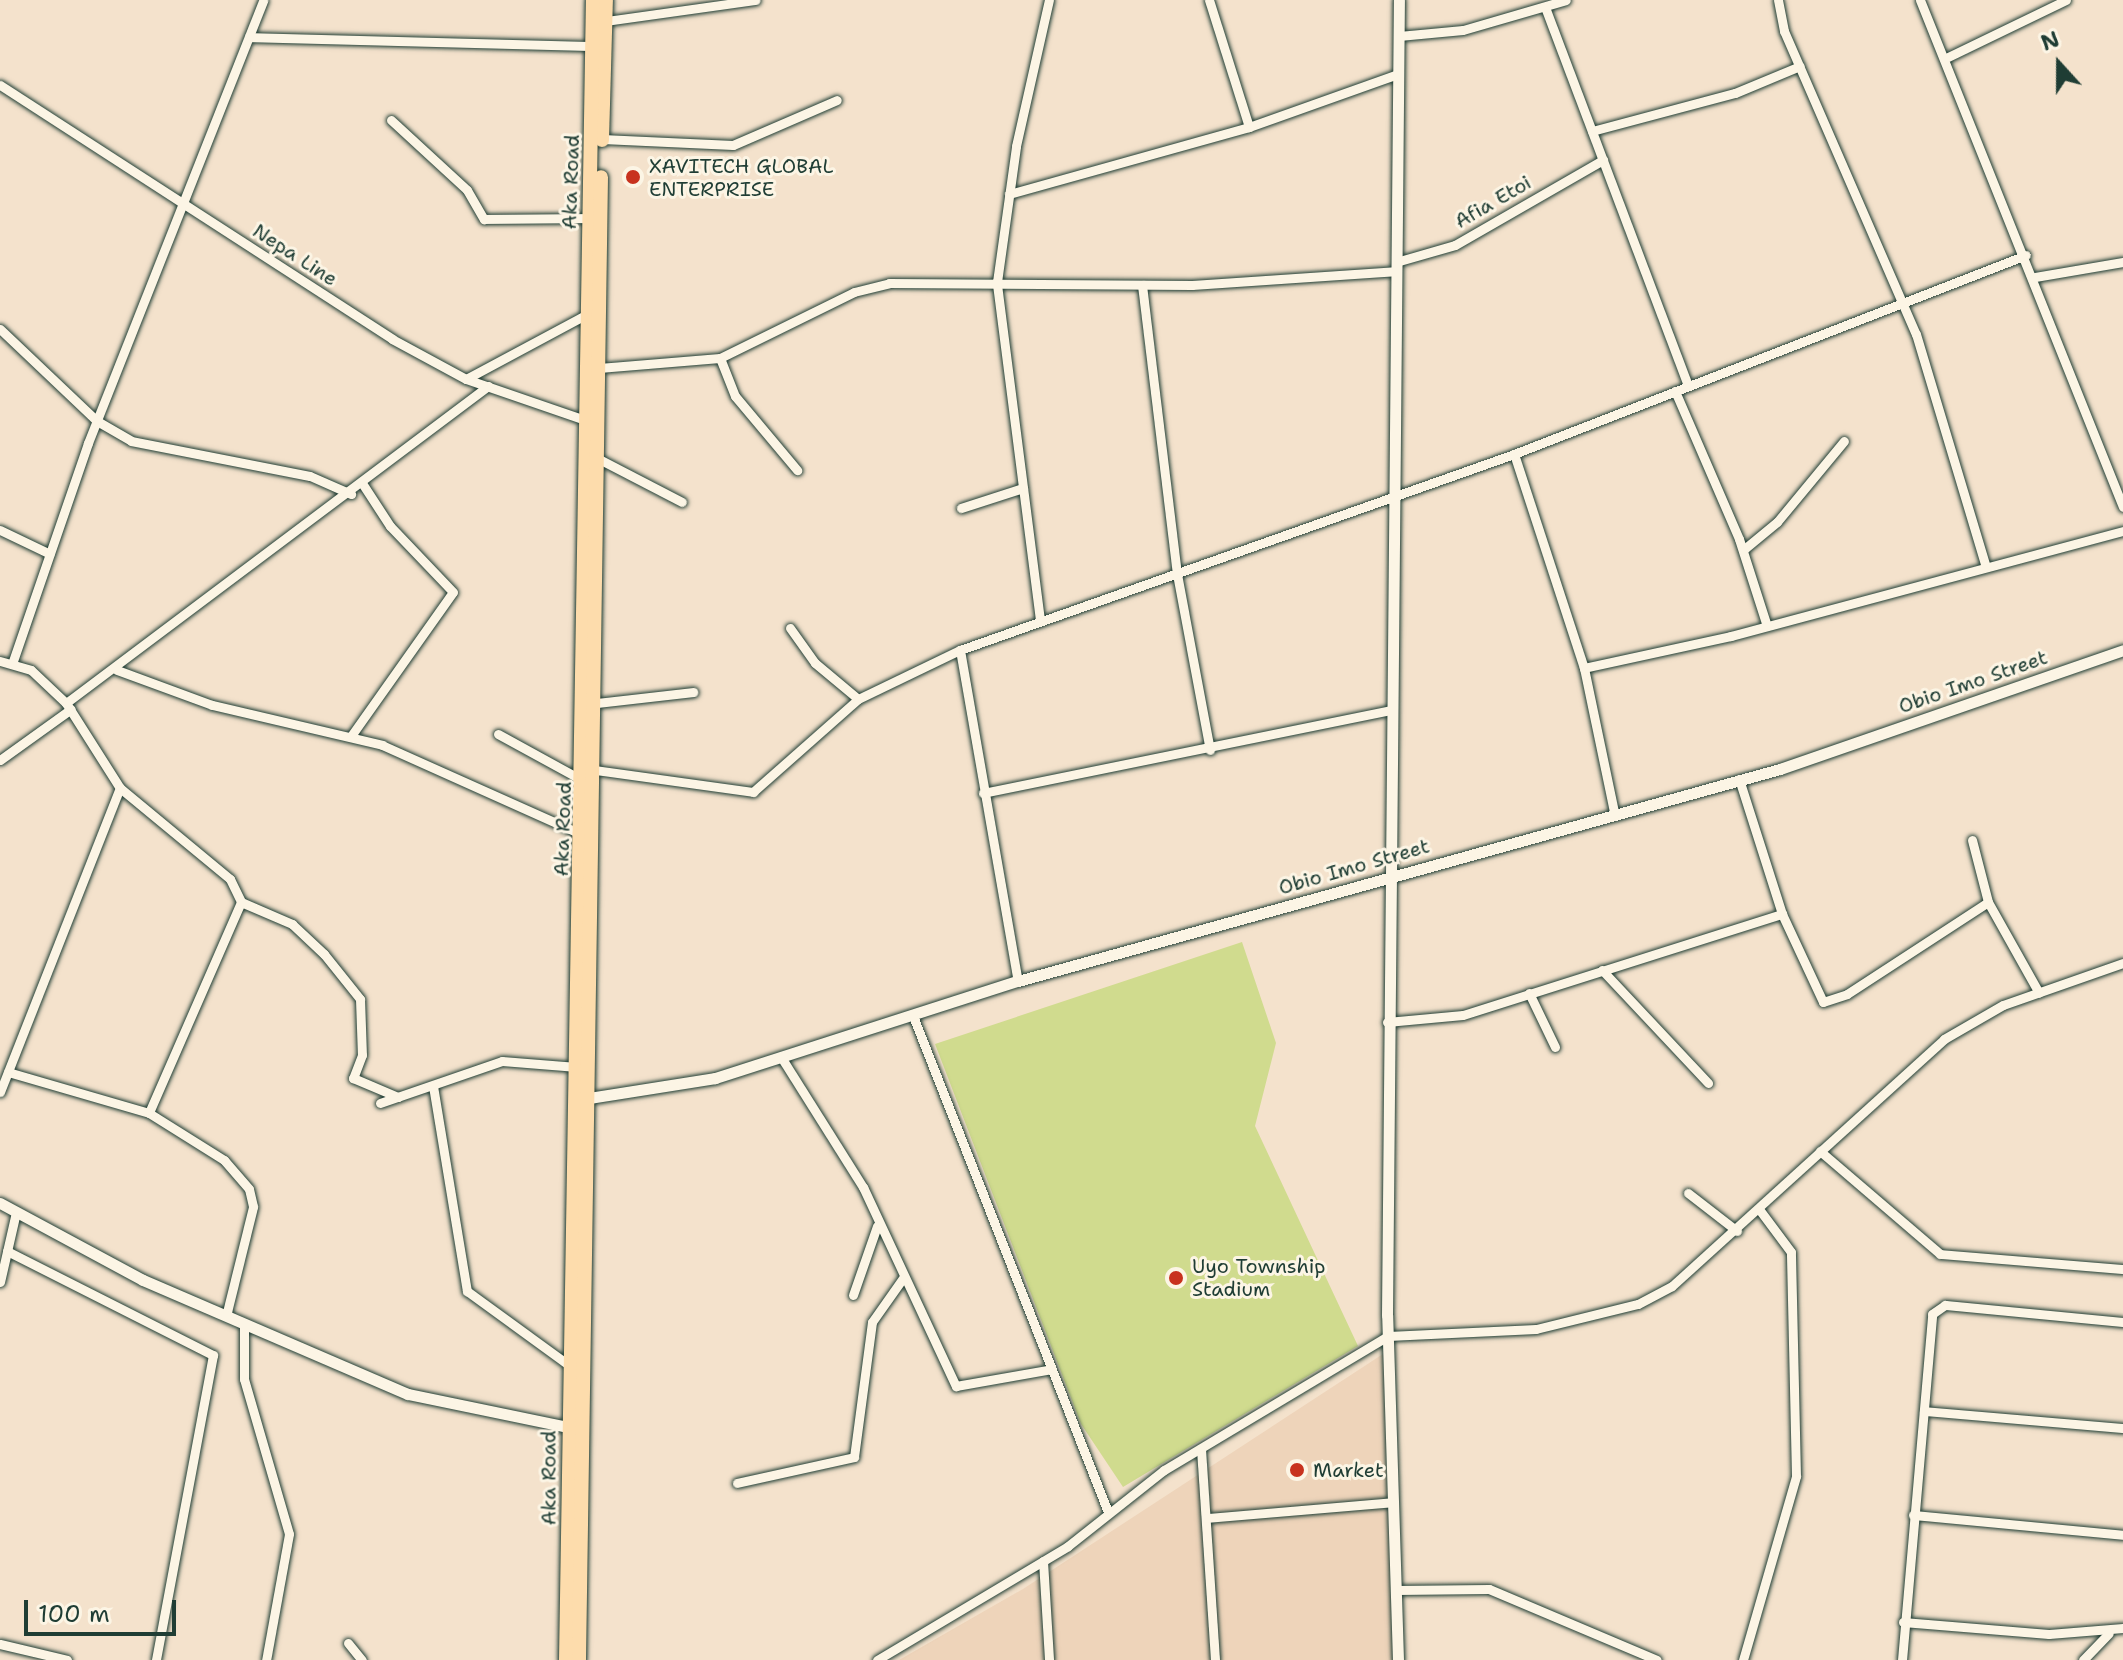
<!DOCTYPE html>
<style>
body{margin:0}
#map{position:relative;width:2123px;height:1660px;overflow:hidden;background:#f4e2cc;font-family:"Shantell Sans",sans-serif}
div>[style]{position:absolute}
.built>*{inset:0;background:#eed4ba}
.green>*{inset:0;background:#d0db8e}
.roads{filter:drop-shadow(0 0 2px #1f3d34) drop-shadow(0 0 2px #1f3d34)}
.minor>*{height:9px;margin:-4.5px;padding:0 4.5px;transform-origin:4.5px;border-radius:4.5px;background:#fcf5e5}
.tertiary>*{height:11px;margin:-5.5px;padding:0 5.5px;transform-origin:5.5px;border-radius:5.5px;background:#fcf5e5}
.primary>*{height:14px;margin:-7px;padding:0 7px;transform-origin:7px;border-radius:7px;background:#fddcac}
.dots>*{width:22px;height:22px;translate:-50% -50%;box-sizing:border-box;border:4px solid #fcf5e5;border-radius:50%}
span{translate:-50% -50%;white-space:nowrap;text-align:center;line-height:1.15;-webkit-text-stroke:6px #fcf5e5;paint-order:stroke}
.poi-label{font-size:20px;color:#1f3d34}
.left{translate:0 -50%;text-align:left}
.street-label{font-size:20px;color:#1f3d34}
.north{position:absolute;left:2019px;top:24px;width:80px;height:80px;-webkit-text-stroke:6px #fcf5e5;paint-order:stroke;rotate:339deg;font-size:22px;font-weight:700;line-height:32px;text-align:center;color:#1f3d34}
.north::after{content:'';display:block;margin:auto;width:28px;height:36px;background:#1f3d34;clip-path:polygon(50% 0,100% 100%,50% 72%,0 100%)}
.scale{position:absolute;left:24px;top:1600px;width:152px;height:36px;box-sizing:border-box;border:4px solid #1f3d34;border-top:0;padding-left:10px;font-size:24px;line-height:28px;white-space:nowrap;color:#1f3d34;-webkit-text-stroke:6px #fcf5e5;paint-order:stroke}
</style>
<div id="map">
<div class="built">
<div style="clip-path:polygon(1386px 1352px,1397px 1660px,899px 1660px,1023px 1589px)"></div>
</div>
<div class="green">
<div style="clip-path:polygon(1242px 942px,1276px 1043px,1255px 1126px,1358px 1346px,1123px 1487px,1081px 1424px,935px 1044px)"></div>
</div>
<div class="roads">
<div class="minor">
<div style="left:1209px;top:0;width:133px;rotate:72.5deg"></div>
<div style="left:1778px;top:0;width:32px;rotate:79deg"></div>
<div style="left:1784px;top:31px;width:331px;rotate:66.5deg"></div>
<div style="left:1916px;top:334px;width:240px;rotate:73.3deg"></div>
<div style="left:1920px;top:0;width:546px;rotate:68.18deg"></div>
<div style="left:1545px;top:7px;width:405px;rotate:69.3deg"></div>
<div style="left:606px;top:21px;width:151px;rotate:-8deg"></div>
<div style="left:1399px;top:36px;width:64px;rotate:-5.4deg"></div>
<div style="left:1463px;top:30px;width:107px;rotate:-16.2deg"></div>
<div style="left:249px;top:37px;width:345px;rotate:1.5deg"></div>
<div style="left:1948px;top:57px;width:131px;rotate:-25.8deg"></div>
<div style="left:0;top:85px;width:467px;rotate:32.9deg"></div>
<div style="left:392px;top:339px;width:84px;rotate:28.4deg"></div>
<div style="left:466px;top:379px;width:129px;rotate:19deg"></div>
<div style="left:391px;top:120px;width:103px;rotate:42.6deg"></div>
<div style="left:467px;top:190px;width:34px;rotate:60deg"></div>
<div style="left:484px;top:219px;width:106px;rotate:-0.5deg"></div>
<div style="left:1592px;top:131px;width:148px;rotate:-14.9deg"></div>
<div style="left:1735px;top:93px;width:70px;rotate:-22.6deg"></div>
<div style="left:602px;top:139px;width:131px;rotate:2.6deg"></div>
<div style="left:733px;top:145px;width:113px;rotate:-23.4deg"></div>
<div style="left:1009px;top:194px;width:249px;rotate:-15.6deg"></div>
<div style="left:1249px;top:127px;width:158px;rotate:-19.6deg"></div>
<div style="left:1396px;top:262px;width:61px;rotate:-16.1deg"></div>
<div style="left:1455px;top:245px;width:171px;rotate:-29.9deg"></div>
<div style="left:2035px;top:277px;width:89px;rotate:-9.7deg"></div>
<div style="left:1142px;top:285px;width:291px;rotate:83.1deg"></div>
<div style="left:1177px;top:574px;width:179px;rotate:79.4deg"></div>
<div style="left:0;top:329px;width:134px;rotate:43.5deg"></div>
<div style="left:97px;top:421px;width:39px;rotate:30deg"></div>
<div style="left:131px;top:441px;width:182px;rotate:11.1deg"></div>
<div style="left:310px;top:476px;width:45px;rotate:23.7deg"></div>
<div style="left:720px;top:358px;width:41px;rotate:68.5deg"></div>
<div style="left:735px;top:396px;width:97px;rotate:50deg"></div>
<div style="left:599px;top:368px;width:121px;rotate:-4.7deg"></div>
<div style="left:720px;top:358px;width:149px;rotate:-26.2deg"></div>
<div style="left:854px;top:292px;width:36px;rotate:-14deg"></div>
<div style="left:889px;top:283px;width:303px;rotate:0.4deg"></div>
<div style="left:1192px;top:285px;width:203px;rotate:-3.9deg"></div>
<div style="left:466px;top:379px;width:140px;rotate:-28.2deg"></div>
<div style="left:1675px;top:391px;width:161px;rotate:66.6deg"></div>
<div style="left:1739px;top:539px;width:91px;rotate:72.2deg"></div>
<div style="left:1514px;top:454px;width:225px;rotate:71.9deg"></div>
<div style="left:1584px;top:668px;width:147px;rotate:78.2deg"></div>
<div style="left:601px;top:460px;width:91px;rotate:27.4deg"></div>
<div style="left:961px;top:508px;width:65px;rotate:-17.9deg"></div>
<div style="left:0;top:530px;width:55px;rotate:25.6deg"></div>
<div style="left:1743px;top:550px;width:44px;rotate:-39.5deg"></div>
<div style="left:1777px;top:522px;width:105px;rotate:-50.4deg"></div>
<div style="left:1040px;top:620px;width:341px;rotate:-97.3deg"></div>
<div style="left:997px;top:282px;width:137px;rotate:-82deg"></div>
<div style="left:1016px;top:146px;width:150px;rotate:-77.3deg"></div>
<div style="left:790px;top:628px;width:43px;rotate:54.5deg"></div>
<div style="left:815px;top:663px;width:56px;rotate:39.9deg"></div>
<div style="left:960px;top:650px;width:336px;rotate:80.1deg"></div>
<div style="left:0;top:661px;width:32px;rotate:16deg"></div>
<div style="left:31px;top:670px;width:48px;rotate:43.3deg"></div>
<div style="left:66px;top:703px;width:528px;rotate:-36.91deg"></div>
<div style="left:13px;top:661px;width:231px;rotate:-71deg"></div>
<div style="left:88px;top:443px;width:476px;rotate:-68.4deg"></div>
<div style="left:1584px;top:668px;width:150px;rotate:-12.3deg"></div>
<div style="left:1731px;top:636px;width:406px;rotate:-15deg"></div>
<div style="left:117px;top:670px;width:101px;rotate:20.2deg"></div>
<div style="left:212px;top:705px;width:175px;rotate:13.2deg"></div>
<div style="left:382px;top:745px;width:220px;rotate:24.1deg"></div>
<div style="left:66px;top:703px;width:101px;rotate:57.6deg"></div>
<div style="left:120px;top:788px;width:143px;rotate:39.6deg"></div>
<div style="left:230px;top:879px;width:25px;rotate:64deg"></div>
<div style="left:241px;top:902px;width:230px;rotate:113.6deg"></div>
<div style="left:597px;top:703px;width:97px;rotate:-6.5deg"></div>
<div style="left:498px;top:734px;width:96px;rotate:28.7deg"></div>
<div style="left:351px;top:736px;width:176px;rotate:-54.7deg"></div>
<div style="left:453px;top:592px;width:91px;rotate:-133.7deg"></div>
<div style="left:390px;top:526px;width:51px;rotate:-123.1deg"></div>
<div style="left:0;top:760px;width:87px;rotate:-35.7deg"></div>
<div style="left:595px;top:770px;width:160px;rotate:7.9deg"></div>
<div style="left:753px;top:792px;width:140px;rotate:-41.5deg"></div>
<div style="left:858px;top:699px;width:113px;rotate:-25.7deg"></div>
<div style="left:960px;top:650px;width:588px;rotate:-19.48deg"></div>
<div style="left:1514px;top:454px;width:549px;rotate:-21.24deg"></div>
<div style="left:1739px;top:779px;width:142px;rotate:72.3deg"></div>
<div style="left:1782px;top:914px;width:97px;rotate:65deg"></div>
<div style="left:1823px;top:1002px;width:25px;rotate:-18deg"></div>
<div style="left:1847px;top:994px;width:168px;rotate:-33.1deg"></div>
<div style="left:983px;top:793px;width:415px;rotate:-11.5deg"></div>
<div style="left:1972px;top:840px;width:64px;rotate:75.5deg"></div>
<div style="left:1988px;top:902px;width:104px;rotate:60.7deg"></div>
<div style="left:241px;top:902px;width:56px;rotate:23.3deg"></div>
<div style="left:292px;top:924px;width:44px;rotate:43.2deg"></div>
<div style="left:324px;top:954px;width:58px;rotate:51.3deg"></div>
<div style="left:360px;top:999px;width:56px;rotate:88deg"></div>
<div style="left:362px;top:1055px;width:25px;rotate:111deg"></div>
<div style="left:353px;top:1078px;width:49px;rotate:22.9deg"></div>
<div style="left:1602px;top:970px;width:155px;rotate:46.8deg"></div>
<div style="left:1529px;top:993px;width:60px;rotate:64.3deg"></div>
<div style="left:913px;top:1016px;width:533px;rotate:68.54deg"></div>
<div style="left:1387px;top:1022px;width:76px;rotate:-5.3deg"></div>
<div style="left:1463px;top:1015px;width:335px;rotate:-17.6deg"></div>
<div style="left:781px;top:1057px;width:154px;rotate:57.8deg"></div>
<div style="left:863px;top:1187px;width:220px;rotate:65deg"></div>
<div style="left:956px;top:1386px;width:97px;rotate:-10deg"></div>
<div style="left:8px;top:1072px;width:147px;rotate:16.2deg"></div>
<div style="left:149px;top:1113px;width:89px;rotate:32.1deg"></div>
<div style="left:224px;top:1160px;width:38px;rotate:49deg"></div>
<div style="left:249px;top:1189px;width:18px;rotate:77deg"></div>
<div style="left:253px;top:1207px;width:112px;rotate:103.9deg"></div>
<div style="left:433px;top:1086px;width:208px;rotate:80.6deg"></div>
<div style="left:467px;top:1291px;width:127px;rotate:36.1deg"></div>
<div style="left:0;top:1092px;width:327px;rotate:-68.5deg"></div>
<div style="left:380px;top:1103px;width:129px;rotate:-19deg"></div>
<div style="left:502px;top:1061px;width:75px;rotate:4.6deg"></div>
<div style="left:1820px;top:1151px;width:158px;rotate:40.6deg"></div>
<div style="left:1940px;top:1254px;width:184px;rotate:4.7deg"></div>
<div style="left:1688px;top:1193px;width:62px;rotate:37.8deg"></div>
<div style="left:7px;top:1251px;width:231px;rotate:26.8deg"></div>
<div style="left:213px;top:1355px;width:310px;rotate:100.6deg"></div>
<div style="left:0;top:1282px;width:72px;rotate:-77.1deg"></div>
<div style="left:853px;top:1295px;width:73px;rotate:-70.8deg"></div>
<div style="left:244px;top:1324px;width:55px;rotate:90deg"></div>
<div style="left:244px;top:1379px;width:161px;rotate:73.8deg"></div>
<div style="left:289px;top:1534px;width:128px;rotate:100.3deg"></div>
<div style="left:1924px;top:1411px;width:200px;rotate:4.9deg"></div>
<div style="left:1201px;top:1449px;width:211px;rotate:86.2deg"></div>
<div style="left:737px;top:1483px;width:120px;rotate:-12.5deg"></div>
<div style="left:854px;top:1457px;width:136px;rotate:-82.4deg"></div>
<div style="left:872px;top:1322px;width:54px;rotate:-54.8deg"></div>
<div style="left:1913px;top:1515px;width:211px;rotate:5.4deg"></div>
<div style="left:1207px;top:1518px;width:187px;rotate:-4.9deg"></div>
<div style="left:1043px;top:1561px;width:99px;rotate:86.5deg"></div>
<div style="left:1396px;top:1590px;width:93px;rotate:-0.6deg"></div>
<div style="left:1489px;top:1589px;width:182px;rotate:22.9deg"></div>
<div style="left:1903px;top:1622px;width:146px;rotate:4.7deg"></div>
<div style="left:2049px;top:1634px;width:74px;rotate:-4.6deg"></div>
<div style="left:348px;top:1643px;width:22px;rotate:51deg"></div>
<div style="left:0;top:1644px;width:69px;rotate:13.4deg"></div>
<div style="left:877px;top:1660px;width:222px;rotate:-30.8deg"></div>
<div style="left:1068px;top:1546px;width:122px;rotate:-38.4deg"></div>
<div style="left:1164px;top:1470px;width:261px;rotate:-30.9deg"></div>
<div style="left:1388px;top:1336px;width:148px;rotate:-2.7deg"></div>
<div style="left:1536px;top:1329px;width:105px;rotate:-13.8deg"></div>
<div style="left:1638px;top:1304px;width:38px;rotate:-28deg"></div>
<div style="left:1672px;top:1286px;width:367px;rotate:-42.2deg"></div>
<div style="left:1944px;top:1039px;width:68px;rotate:-30deg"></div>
<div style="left:2003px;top:1005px;width:127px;rotate:-19.3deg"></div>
<div style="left:1743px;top:1660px;width:191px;rotate:-73.9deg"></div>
<div style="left:1796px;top:1476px;width:224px;rotate:-91.3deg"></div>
<div style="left:1791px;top:1252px;width:54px;rotate:-126.7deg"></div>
<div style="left:1902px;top:1660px;width:347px;rotate:-85deg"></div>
<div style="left:1932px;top:1314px;width:16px;rotate:-35deg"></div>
<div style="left:1945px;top:1305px;width:179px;rotate:5.5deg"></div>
<div style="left:2083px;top:1660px;width:37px;rotate:-46deg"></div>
</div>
<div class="tertiary">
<div style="left:589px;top:1098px;width:128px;rotate:-9deg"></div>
<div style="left:715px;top:1078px;width:318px;rotate:-17.8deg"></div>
<div style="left:1018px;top:981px;width:791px;rotate:-15.55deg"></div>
<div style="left:1780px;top:769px;width:363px;rotate:-19.1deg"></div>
<div style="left:0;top:1203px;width:162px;rotate:28.3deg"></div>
<div style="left:143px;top:1280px;width:288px;rotate:23.3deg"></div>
<div style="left:408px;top:1394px;width:173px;rotate:11.7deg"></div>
<div style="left:1398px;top:1660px;width:345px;rotate:-91.8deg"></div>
<div style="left:1387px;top:1315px;width:1315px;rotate:-89.48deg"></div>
</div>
<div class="primary">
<div style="left:602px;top:140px;width:140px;rotate:-88.4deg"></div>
<div style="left:566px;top:1660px;width:1660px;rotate:-89.07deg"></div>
<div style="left:579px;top:1660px;width:1483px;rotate:-89.15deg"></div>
</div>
</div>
<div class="dots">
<div style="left:633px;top:177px;background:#c8321e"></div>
<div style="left:1176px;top:1278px;background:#c8321e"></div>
<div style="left:1297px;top:1470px;background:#c8321e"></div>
</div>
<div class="poi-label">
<span class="left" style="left:649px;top:178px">XAVITECH GLOBAL<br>ENTERPRISE</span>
<span class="left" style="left:1192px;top:1278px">Uyo Township<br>Stadium</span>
<span class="left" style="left:1313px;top:1470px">Market</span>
</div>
<div class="street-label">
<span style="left:571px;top:182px;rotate:-88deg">Aka Road</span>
<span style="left:1493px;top:202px;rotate:-30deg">Afia Etoi</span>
<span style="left:295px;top:255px;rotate:33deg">Nepa Line</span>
<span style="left:1973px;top:682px;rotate:-19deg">Obio Imo Street</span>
<span style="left:563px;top:829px;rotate:-88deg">Aka Road</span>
<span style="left:1354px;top:867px;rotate:-16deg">Obio Imo Street</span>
<span style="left:549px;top:1478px;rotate:-90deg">Aka Road</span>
</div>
<div class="north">N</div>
<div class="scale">100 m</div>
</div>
